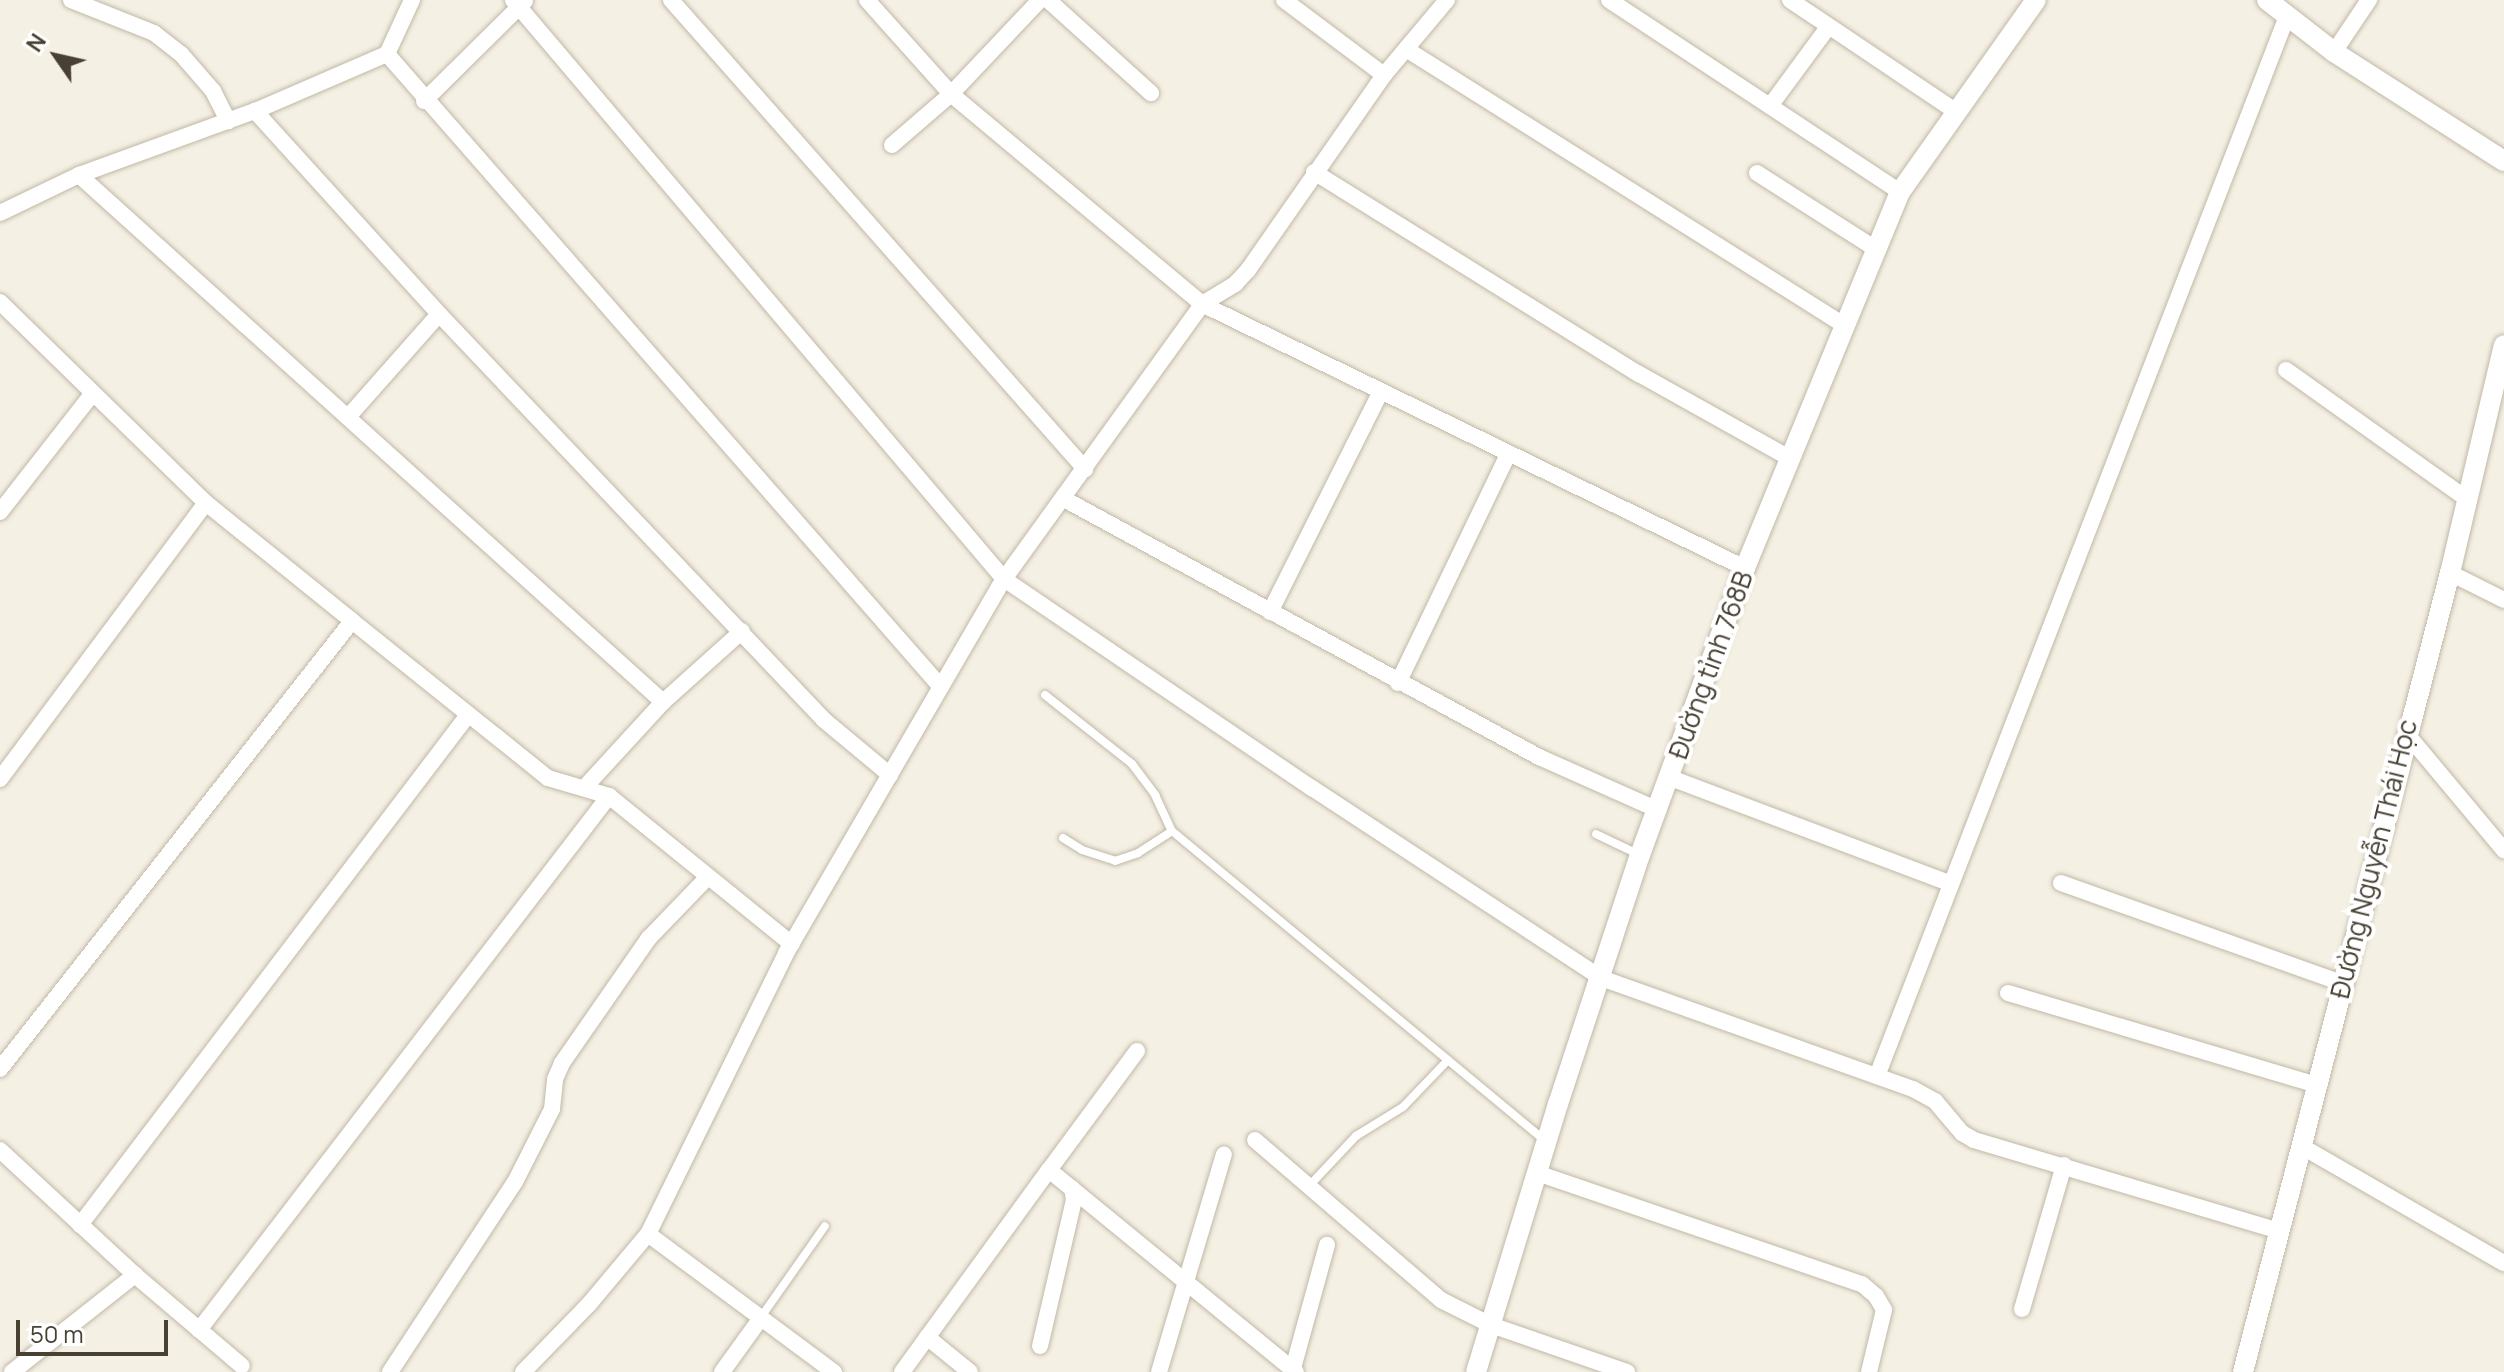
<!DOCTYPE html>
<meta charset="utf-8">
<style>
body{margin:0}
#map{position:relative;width:2504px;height:1372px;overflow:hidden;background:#f4f0e4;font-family:Manrope,sans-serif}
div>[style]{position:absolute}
.roads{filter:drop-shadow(0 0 2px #c1b8a6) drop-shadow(0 0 2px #c1b8a6)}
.service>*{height:8px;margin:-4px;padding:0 4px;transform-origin:4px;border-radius:4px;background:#fff}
.minor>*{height:16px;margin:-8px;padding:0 8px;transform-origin:8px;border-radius:8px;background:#fff}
.tertiary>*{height:20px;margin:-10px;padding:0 10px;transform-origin:10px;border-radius:10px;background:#fff}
span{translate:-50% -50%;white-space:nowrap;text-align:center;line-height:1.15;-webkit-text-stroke:8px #fff;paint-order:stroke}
.street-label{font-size:26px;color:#474033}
.north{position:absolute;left:16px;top:16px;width:80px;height:80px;-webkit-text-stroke:6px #fff;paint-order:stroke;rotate:304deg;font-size:22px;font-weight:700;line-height:32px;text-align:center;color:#474033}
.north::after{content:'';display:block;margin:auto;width:28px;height:36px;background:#474033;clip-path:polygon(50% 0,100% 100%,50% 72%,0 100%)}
.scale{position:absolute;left:16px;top:1320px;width:152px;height:36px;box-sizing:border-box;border:4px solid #474033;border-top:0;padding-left:10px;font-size:24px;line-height:28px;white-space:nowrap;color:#474033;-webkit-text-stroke:6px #fff;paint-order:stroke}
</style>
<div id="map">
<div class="roads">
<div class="service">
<div style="left:1045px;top:695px;width:111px;rotate:38.4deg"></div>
<div style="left:1132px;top:764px;width:39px;rotate:53deg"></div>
<div style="left:1155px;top:795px;width:40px;rotate:65deg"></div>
<div style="left:1172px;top:831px;width:486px;rotate:39.7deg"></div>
<div style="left:1596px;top:834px;width:49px;rotate:25.5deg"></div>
<div style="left:1063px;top:838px;width:22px;rotate:32deg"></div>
<div style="left:1082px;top:850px;width:35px;rotate:18deg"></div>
<div style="left:1115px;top:861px;width:24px;rotate:-19deg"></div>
<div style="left:1138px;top:853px;width:40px;rotate:-32.9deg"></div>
<div style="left:1309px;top:1186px;width:69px;rotate:-46.8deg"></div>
<div style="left:1356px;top:1136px;width:55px;rotate:-31.7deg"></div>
<div style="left:1403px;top:1107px;width:65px;rotate:-46.2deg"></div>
<div style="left:761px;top:1317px;width:111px;rotate:-54.9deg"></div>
</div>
<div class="minor">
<div style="left:71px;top:0;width:89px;rotate:21.7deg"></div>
<div style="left:154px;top:33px;width:34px;rotate:38deg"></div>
<div style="left:181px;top:54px;width:49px;rotate:49.1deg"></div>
<div style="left:213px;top:91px;width:34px;rotate:63deg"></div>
<div style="left:513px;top:0;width:759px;rotate:49.7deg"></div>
<div style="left:1004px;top:579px;width:372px;rotate:34.2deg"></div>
<div style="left:1312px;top:788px;width:346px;rotate:33.3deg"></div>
<div style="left:1601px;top:978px;width:331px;rotate:19.6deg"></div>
<div style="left:1913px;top:1089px;width:25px;rotate:29deg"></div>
<div style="left:1935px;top:1101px;width:42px;rotate:49.8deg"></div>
<div style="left:1962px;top:1133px;width:14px;rotate:30deg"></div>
<div style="left:1974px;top:1140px;width:318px;rotate:16.6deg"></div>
<div style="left:671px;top:0;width:626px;rotate:48.56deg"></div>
<div style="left:867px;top:0;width:126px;rotate:48.2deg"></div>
<div style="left:951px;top:94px;width:327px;rotate:39.9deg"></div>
<div style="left:1202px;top:304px;width:604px;rotate:25.93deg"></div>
<div style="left:1048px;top:0;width:139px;rotate:42.1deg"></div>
<div style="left:1284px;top:0;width:125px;rotate:36.9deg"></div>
<div style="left:1609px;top:0;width:349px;rotate:33.4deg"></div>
<div style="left:1790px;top:0;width:199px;rotate:33.9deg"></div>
<div style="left:1406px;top:49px;width:518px;rotate:32.22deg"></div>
<div style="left:2334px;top:52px;width:63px;rotate:-56.1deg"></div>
<div style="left:387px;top:54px;width:841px;rotate:48.81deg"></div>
<div style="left:424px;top:101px;width:142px;rotate:-44.7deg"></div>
<div style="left:1770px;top:106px;width:99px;rotate:-53.6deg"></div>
<div style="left:255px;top:111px;width:274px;rotate:47.8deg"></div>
<div style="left:439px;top:314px;width:560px;rotate:46.52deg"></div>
<div style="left:824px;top:720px;width:86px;rotate:39.8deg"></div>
<div style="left:892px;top:145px;width:78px;rotate:-40.8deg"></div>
<div style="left:951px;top:94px;width:129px;rotate:-46.6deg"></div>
<div style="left:1314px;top:172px;width:383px;rotate:31.9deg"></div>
<div style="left:1639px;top:374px;width:174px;rotate:29.2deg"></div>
<div style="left:1757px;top:173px;width:141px;rotate:32.6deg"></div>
<div style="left:79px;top:175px;width:787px;rotate:42.06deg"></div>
<div style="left:0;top:213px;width:88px;rotate:-25.7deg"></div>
<div style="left:79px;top:175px;width:187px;rotate:-20deg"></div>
<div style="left:255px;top:111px;width:144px;rotate:-23.4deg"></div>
<div style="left:387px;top:54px;width:60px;rotate:-65.2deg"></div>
<div style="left:0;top:302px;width:288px;rotate:44.3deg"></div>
<div style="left:206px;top:503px;width:188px;rotate:38.9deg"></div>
<div style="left:352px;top:621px;width:251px;rotate:38.7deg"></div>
<div style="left:548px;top:778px;width:64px;rotate:16.4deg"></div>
<div style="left:609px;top:796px;width:235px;rotate:39deg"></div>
<div style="left:2286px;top:370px;width:222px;rotate:35.5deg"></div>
<div style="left:348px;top:417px;width:137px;rotate:-48.5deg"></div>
<div style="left:1064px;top:499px;width:541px;rotate:28.51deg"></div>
<div style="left:1539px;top:757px;width:128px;rotate:24deg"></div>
<div style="left:0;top:512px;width:151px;rotate:-52deg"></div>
<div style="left:2450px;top:573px;width:60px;rotate:26.6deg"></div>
<div style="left:1270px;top:612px;width:247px;rotate:-63.3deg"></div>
<div style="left:1398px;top:683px;width:254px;rotate:-64.3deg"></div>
<div style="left:2406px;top:733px;width:153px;rotate:50.1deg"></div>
<div style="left:1671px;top:778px;width:299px;rotate:20.7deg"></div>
<div style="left:0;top:779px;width:344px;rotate:-53.3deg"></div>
<div style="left:585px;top:787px;width:115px;rotate:-47.5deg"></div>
<div style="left:663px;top:702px;width:106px;rotate:-41.9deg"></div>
<div style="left:2061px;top:883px;width:298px;rotate:19.6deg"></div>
<div style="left:2008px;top:993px;width:321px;rotate:16.6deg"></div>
<div style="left:0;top:1069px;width:570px;rotate:-51.84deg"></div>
<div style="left:1877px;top:1076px;width:1137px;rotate:-68.85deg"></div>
<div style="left:1255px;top:1140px;width:245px;rotate:40.7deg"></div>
<div style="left:1441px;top:1300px;width:56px;rotate:26.6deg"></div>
<div style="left:1491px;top:1325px;width:144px;rotate:19.1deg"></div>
<div style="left:2301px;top:1146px;width:234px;rotate:30deg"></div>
<div style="left:0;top:1150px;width:184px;rotate:42.8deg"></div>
<div style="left:135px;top:1275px;width:140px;rotate:40.4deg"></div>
<div style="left:1049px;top:1170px;width:148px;rotate:-53.5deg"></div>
<div style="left:1537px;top:1173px;width:343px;rotate:18.9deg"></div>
<div style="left:1862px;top:1284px;width:18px;rotate:41deg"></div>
<div style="left:1876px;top:1296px;width:16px;rotate:60deg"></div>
<div style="left:1884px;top:1310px;width:64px;rotate:103.6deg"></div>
<div style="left:80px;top:1225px;width:641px;rotate:-52.74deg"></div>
<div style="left:648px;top:1234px;width:232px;rotate:36.6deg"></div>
<div style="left:2022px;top:1309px;width:150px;rotate:-73.7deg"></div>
<div style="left:199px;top:1330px;width:673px;rotate:-52.48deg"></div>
<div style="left:927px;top:1337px;width:55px;rotate:39.1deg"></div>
<div style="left:1040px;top:1346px;width:150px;rotate:-76.9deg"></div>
<div style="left:1074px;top:1200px;width:12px;rotate:-99deg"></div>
<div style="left:12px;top:1372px;width:157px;rotate:-38.3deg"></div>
<div style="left:390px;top:1372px;width:227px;rotate:-56.7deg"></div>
<div style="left:515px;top:1182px;width:82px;rotate:-63.1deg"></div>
<div style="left:552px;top:1109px;width:30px;rotate:-84deg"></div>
<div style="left:555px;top:1079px;width:17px;rotate:-66deg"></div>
<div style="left:562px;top:1063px;width:152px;rotate:-55.2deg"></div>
<div style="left:649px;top:938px;width:83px;rotate:-46deg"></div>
<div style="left:523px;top:1372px;width:96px;rotate:-45.8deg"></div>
<div style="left:590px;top:1303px;width:90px;rotate:-50deg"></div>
<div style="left:648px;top:1234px;width:313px;rotate:-63.8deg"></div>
<div style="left:786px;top:953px;width:433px;rotate:-59.8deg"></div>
<div style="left:1004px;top:579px;width:339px;rotate:-54.2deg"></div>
<div style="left:1202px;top:304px;width:39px;rotate:-31deg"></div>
<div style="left:1235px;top:284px;width:19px;rotate:-47deg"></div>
<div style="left:1248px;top:270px;width:238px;rotate:-55.1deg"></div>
<div style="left:1384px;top:75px;width:98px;rotate:-50deg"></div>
<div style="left:722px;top:1372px;width:67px;rotate:-54.2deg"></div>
<div style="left:902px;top:1372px;width:250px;rotate:-54deg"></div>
<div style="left:1049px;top:1170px;width:319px;rotate:39.3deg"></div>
<div style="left:1159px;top:1372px;width:227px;rotate:-73.4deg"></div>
<div style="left:1292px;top:1372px;width:132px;rotate:-74.6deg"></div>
</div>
<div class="tertiary">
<div style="left:2267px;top:0;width:85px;rotate:37.8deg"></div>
<div style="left:2334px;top:52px;width:202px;rotate:32.7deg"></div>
<div style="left:1476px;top:1372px;width:280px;rotate:-73deg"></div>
<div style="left:1558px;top:1104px;width:262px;rotate:-71.8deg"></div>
<div style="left:1640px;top:855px;width:306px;rotate:-69.9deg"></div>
<div style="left:1745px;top:568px;width:407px;rotate:-67.6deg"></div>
<div style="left:1900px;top:192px;width:235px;rotate:-54.7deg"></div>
<div style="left:2243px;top:1372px;width:825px;rotate:-75.48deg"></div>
<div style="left:2450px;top:573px;width:234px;rotate:-76.7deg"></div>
</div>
</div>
<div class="street-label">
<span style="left:1711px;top:665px;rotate:-70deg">Đường tỉnh 768B</span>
<span style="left:2374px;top:859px;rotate:-76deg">Đường Nguyễn Thái Học</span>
</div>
<div class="north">N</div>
<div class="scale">50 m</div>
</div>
